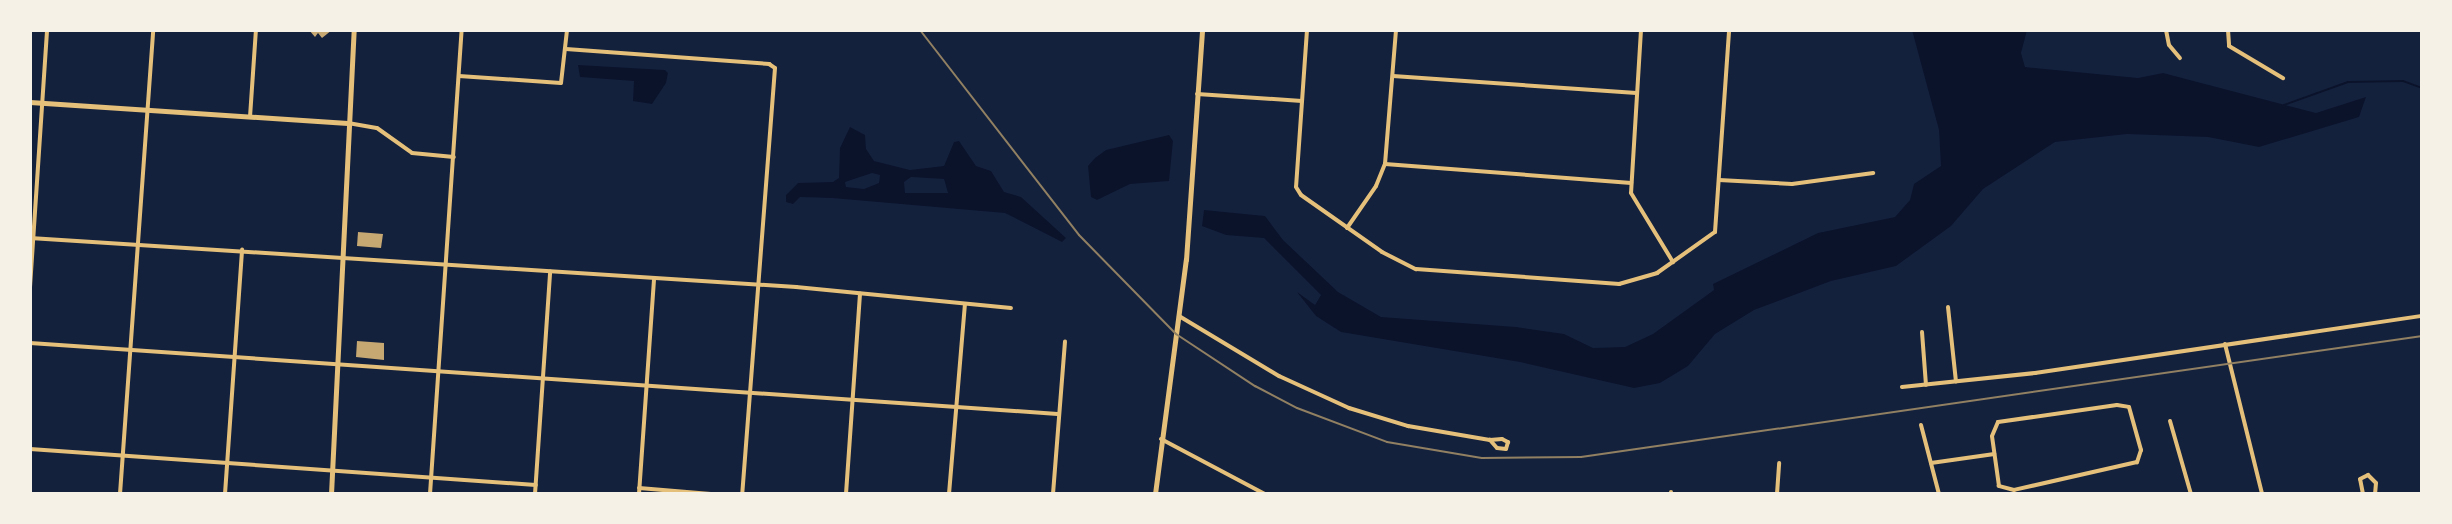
<!DOCTYPE html>
<style>
body{margin:0}
#map{position:relative;width:2452px;height:524px;overflow:hidden;background:#14213d;font-family:"Work Sans",sans-serif}
div>[style]{position:absolute}
.water>*{inset:0;background:#0b132b}
.stream>*{height:2px;margin:-1px;padding:0 1px;transform-origin:1px;border-radius:1px;background:#0b132b}
.building>*{inset:0;background:#c6a872}
.minor>*{height:4px;margin:-2px;padding:0 2px;transform-origin:2px;border-radius:2px;background:#e5c07b}
.tertiary>*{height:4.5px;margin:-2.25px;padding:0 2.25px;transform-origin:2.25px;border-radius:2.25px;background:#e5c07b}
.secondary>*{height:4.5px;margin:-2.25px;padding:0 2.25px;transform-origin:2.25px;border-radius:2.25px;background:#e5c07b}
.primary>*{height:5px;margin:-2.5px;padding:0 2.5px;transform-origin:2.5px;border-radius:2.5px;background:#e5c07b}
.rail>*{height:2px;margin:-1px;padding:0 1px;transform-origin:1px;border-radius:1px;background:#918062}
span{translate:-50% -50%;white-space:nowrap;text-align:center;line-height:1.15;-webkit-text-stroke:4.5px #f6f1e7;paint-order:stroke}
.frame{position:absolute;inset:0;border:32px solid #f6f1e7;pointer-events:none}
</style>
<div id="map">
<div class="water">
<div style="clip-path:polygon(1912px 30px,2027px 30px,2021px 53px,2025px 67px,2138px 78px,2163px 73px,2316px 113px,2366px 97px,2359px 117px,2259px 147px,2208px 137px,2127px 134px,2055px 142px,1983px 189px,1951px 226px,1896px 266px,1831px 281px,1754px 310px,1715px 334px,1688px 366px,1660px 383px,1634px 388px,1520px 362px,1341px 332px,1316px 316px,1297px 292px,1315px 305px,1321px 295px,1264px 238px,1226px 235px,1202px 226px,1204px 210px,1265px 216px,1283px 240px,1338px 292px,1381px 317px,1516px 327px,1564px 334px,1593px 348px,1625px 347px,1653px 334px,1714px 290px,1713px 284px,1818px 233px,1895px 217px,1910px 200px,1914px 184px,1941px 166px,1939px 130px)"></div>
<div style="clip-path:polygon(578px 65px,665px 70px,668px 73px,666px 83px,652px 104px,633px 101px,634px 81px,580px 77px)"></div>
<div style="clip-path:polygon(evenodd,850px 127px,865px 135px,866px 149px,874px 161px,910px 170px,944px 166px,954px 142px,959px 141px,976px 166px,991px 171px,1004px 192px,1021px 197px,1066px 238px,1062px 242px,1005px 213px,832px 198px,800px 197px,793px 204px,786px 202px,786px 195px,798px 183px,833px 182px,839px 178px,840px 148px,850px 127px,872px 173px,880px 175px,879px 183px,864px 189px,846px 187px,845px 182px,872px 173px,850px 127px,911px 177px,944px 179px,948px 193px,905px 193px,904px 182px,911px 177px)"></div>
<div style="clip-path:polygon(1169px 135px,1173px 141px,1169px 181px,1130px 184px,1097px 200px,1091px 197px,1088px 166px,1095px 158px,1106px 150px)"></div>
</div>
<div class="stream">
<div style="left:2284px;top:105px;width:68px;rotate:-19.8deg"></div>
<div style="left:2348px;top:82px;width:55px;rotate:-1deg"></div>
<div style="left:2403px;top:81px;width:20px;rotate:20deg"></div>
</div>
<div class="building">
<div style="clip-path:polygon(309px 30px,332px 30px,322px 38px,318px 33px,315px 37px)"></div>
<div style="clip-path:polygon(358px 232px,383px 234px,381px 248px,357px 246px)"></div>
<div style="clip-path:polygon(357px 341px,384px 343px,384px 360px,356px 357px)"></div>
</div>
<div class="minor">
<div style="left:1307px;top:30px;width:157px;rotate:94deg"></div>
<div style="left:1296px;top:187px;width:9px;rotate:58deg"></div>
<div style="left:1301px;top:195px;width:99px;rotate:35.1deg"></div>
<div style="left:1382px;top:252px;width:38px;rotate:27deg"></div>
<div style="left:1416px;top:269px;width:204px;rotate:4.2deg"></div>
<div style="left:1619px;top:284px;width:40px;rotate:-16deg"></div>
<div style="left:1657px;top:273px;width:71px;rotate:-35.3deg"></div>
<div style="left:1715px;top:232px;width:202px;rotate:-86deg"></div>
<div style="left:1641px;top:30px;width:163px;rotate:93.5deg"></div>
<div style="left:1631px;top:193px;width:81px;rotate:58.7deg"></div>
<div style="left:2166px;top:30px;width:15px;rotate:79deg"></div>
<div style="left:2169px;top:45px;width:17px;rotate:50deg"></div>
<div style="left:2228px;top:30px;width:16px;rotate:86deg"></div>
<div style="left:2229px;top:46px;width:63px;rotate:30.7deg"></div>
<div style="left:566px;top:49px;width:204px;rotate:4.2deg"></div>
<div style="left:769px;top:64px;width:7px;rotate:34deg"></div>
<div style="left:775px;top:68px;width:427px;rotate:94.4deg"></div>
<div style="left:459px;top:76px;width:102px;rotate:3.9deg"></div>
<div style="left:561px;top:83px;width:53px;rotate:-83.5deg"></div>
<div style="left:1393px;top:76px;width:244px;rotate:4deg"></div>
<div style="left:1197px;top:94px;width:105px;rotate:3.8deg"></div>
<div style="left:250px;top:117px;width:87px;rotate:-86.1deg"></div>
<div style="left:348px;top:123px;width:29px;rotate:10deg"></div>
<div style="left:377px;top:128px;width:43px;rotate:35.5deg"></div>
<div style="left:412px;top:153px;width:42px;rotate:5.4deg"></div>
<div style="left:1385px;top:164px;width:247px;rotate:4.4deg"></div>
<div style="left:1719px;top:180px;width:73px;rotate:3.1deg"></div>
<div style="left:1792px;top:184px;width:82px;rotate:-7.7deg"></div>
<div style="left:1347px;top:228px;width:51px;rotate:-55.4deg"></div>
<div style="left:1376px;top:186px;width:24px;rotate:-68deg"></div>
<div style="left:1385px;top:164px;width:134px;rotate:-85.3deg"></div>
<div style="left:30px;top:238px;width:768px;rotate:3.66deg"></div>
<div style="left:796px;top:287px;width:216px;rotate:5.6deg"></div>
<div style="left:30px;top:287px;width:258px;rotate:-86.2deg"></div>
<div style="left:1948px;top:307px;width:75px;rotate:83.9deg"></div>
<div style="left:1179px;top:316px;width:117px;rotate:31deg"></div>
<div style="left:1279px;top:376px;width:77px;rotate:24.6deg"></div>
<div style="left:1349px;top:408px;width:62px;rotate:17deg"></div>
<div style="left:1408px;top:426px;width:83px;rotate:9.7deg"></div>
<div style="left:1922px;top:332px;width:53px;rotate:85.7deg"></div>
<div style="left:30px;top:343px;width:1030px;rotate:3.95deg"></div>
<div style="left:2225px;top:344px;width:154px;rotate:76.1deg"></div>
<div style="left:1902px;top:387px;width:134px;rotate:-6deg"></div>
<div style="left:2035px;top:373px;width:391px;rotate:-8.4deg"></div>
<div style="left:2117px;top:405px;width:12px;rotate:9deg"></div>
<div style="left:2129px;top:407px;width:45px;rotate:74.4deg"></div>
<div style="left:2141px;top:450px;width:13px;rotate:108deg"></div>
<div style="left:2137px;top:462px;width:126px;rotate:167.2deg"></div>
<div style="left:2014px;top:490px;width:16px;rotate:-165deg"></div>
<div style="left:1999px;top:486px;width:50px;rotate:-98deg"></div>
<div style="left:1992px;top:436px;width:15px;rotate:-67deg"></div>
<div style="left:1998px;top:422px;width:120px;rotate:-8.1deg"></div>
<div style="left:2170px;top:421px;width:76px;rotate:74deg"></div>
<div style="left:1921px;top:425px;width:71px;rotate:75.4deg"></div>
<div style="left:1161px;top:439px;width:118px;rotate:27.9deg"></div>
<div style="left:1502px;top:439px;width:7px;rotate:27deg"></div>
<div style="left:1508px;top:442px;width:7px;rotate:106deg"></div>
<div style="left:1506px;top:449px;width:9px;rotate:-174deg"></div>
<div style="left:1497px;top:448px;width:11px;rotate:-131deg"></div>
<div style="left:1490px;top:440px;width:12px;rotate:-5deg"></div>
<div style="left:30px;top:449px;width:507px;rotate:4.07deg"></div>
<div style="left:1931px;top:463px;width:64px;rotate:-8.1deg"></div>
<div style="left:639px;top:488px;width:72px;rotate:4.8deg"></div>
<div style="left:120px;top:494px;width:465px;rotate:-85.9deg"></div>
<div style="left:225px;top:494px;width:245px;rotate:-86deg"></div>
<div style="left:430px;top:494px;width:465px;rotate:-86.1deg"></div>
<div style="left:535px;top:494px;width:223px;rotate:-86.1deg"></div>
<div style="left:639px;top:494px;width:216px;rotate:-86deg"></div>
<div style="left:846px;top:494px;width:201px;rotate:-86deg"></div>
<div style="left:949px;top:494px;width:190px;rotate:-85.2deg"></div>
<div style="left:1053px;top:494px;width:153px;rotate:-85.5deg"></div>
<div style="left:1671px;top:494px;width:2px;rotate:-90deg"></div>
<div style="left:1777px;top:494px;width:31px;rotate:-86deg"></div>
<div style="left:2363px;top:494px;width:15px;rotate:-101deg"></div>
<div style="left:2360px;top:479px;width:9px;rotate:-27deg"></div>
<div style="left:2368px;top:475px;width:11px;rotate:45deg"></div>
<div style="left:2376px;top:483px;width:11px;rotate:95deg"></div>
</div>
<div class="tertiary">
<div style="left:30px;top:102px;width:318px;rotate:3.8deg"></div>
</div>
<div class="secondary">
<div style="left:1155px;top:494px;width:236px;rotate:-82.5deg"></div>
<div style="left:1186px;top:260px;width:231px;rotate:-86deg"></div>
</div>
<div class="primary">
<div style="left:331px;top:494px;width:465px;rotate:-87.2deg"></div>
</div>
<div class="rail">
<div style="left:920px;top:30px;width:259px;rotate:52.2deg"></div>
<div style="left:1079px;top:235px;width:139px;rotate:45.6deg"></div>
<div style="left:1176px;top:334px;width:95px;rotate:33.4deg"></div>
<div style="left:1255px;top:386px;width:47px;rotate:27.6deg"></div>
<div style="left:1297px;top:408px;width:96px;rotate:20.7deg"></div>
<div style="left:1387px;top:442px;width:96px;rotate:9.6deg"></div>
<div style="left:1482px;top:458px;width:99px;rotate:-0.6deg"></div>
<div style="left:1581px;top:457px;width:850px;rotate:-8.19deg"></div>
</div>
<div class="frame"></div>
</div>
